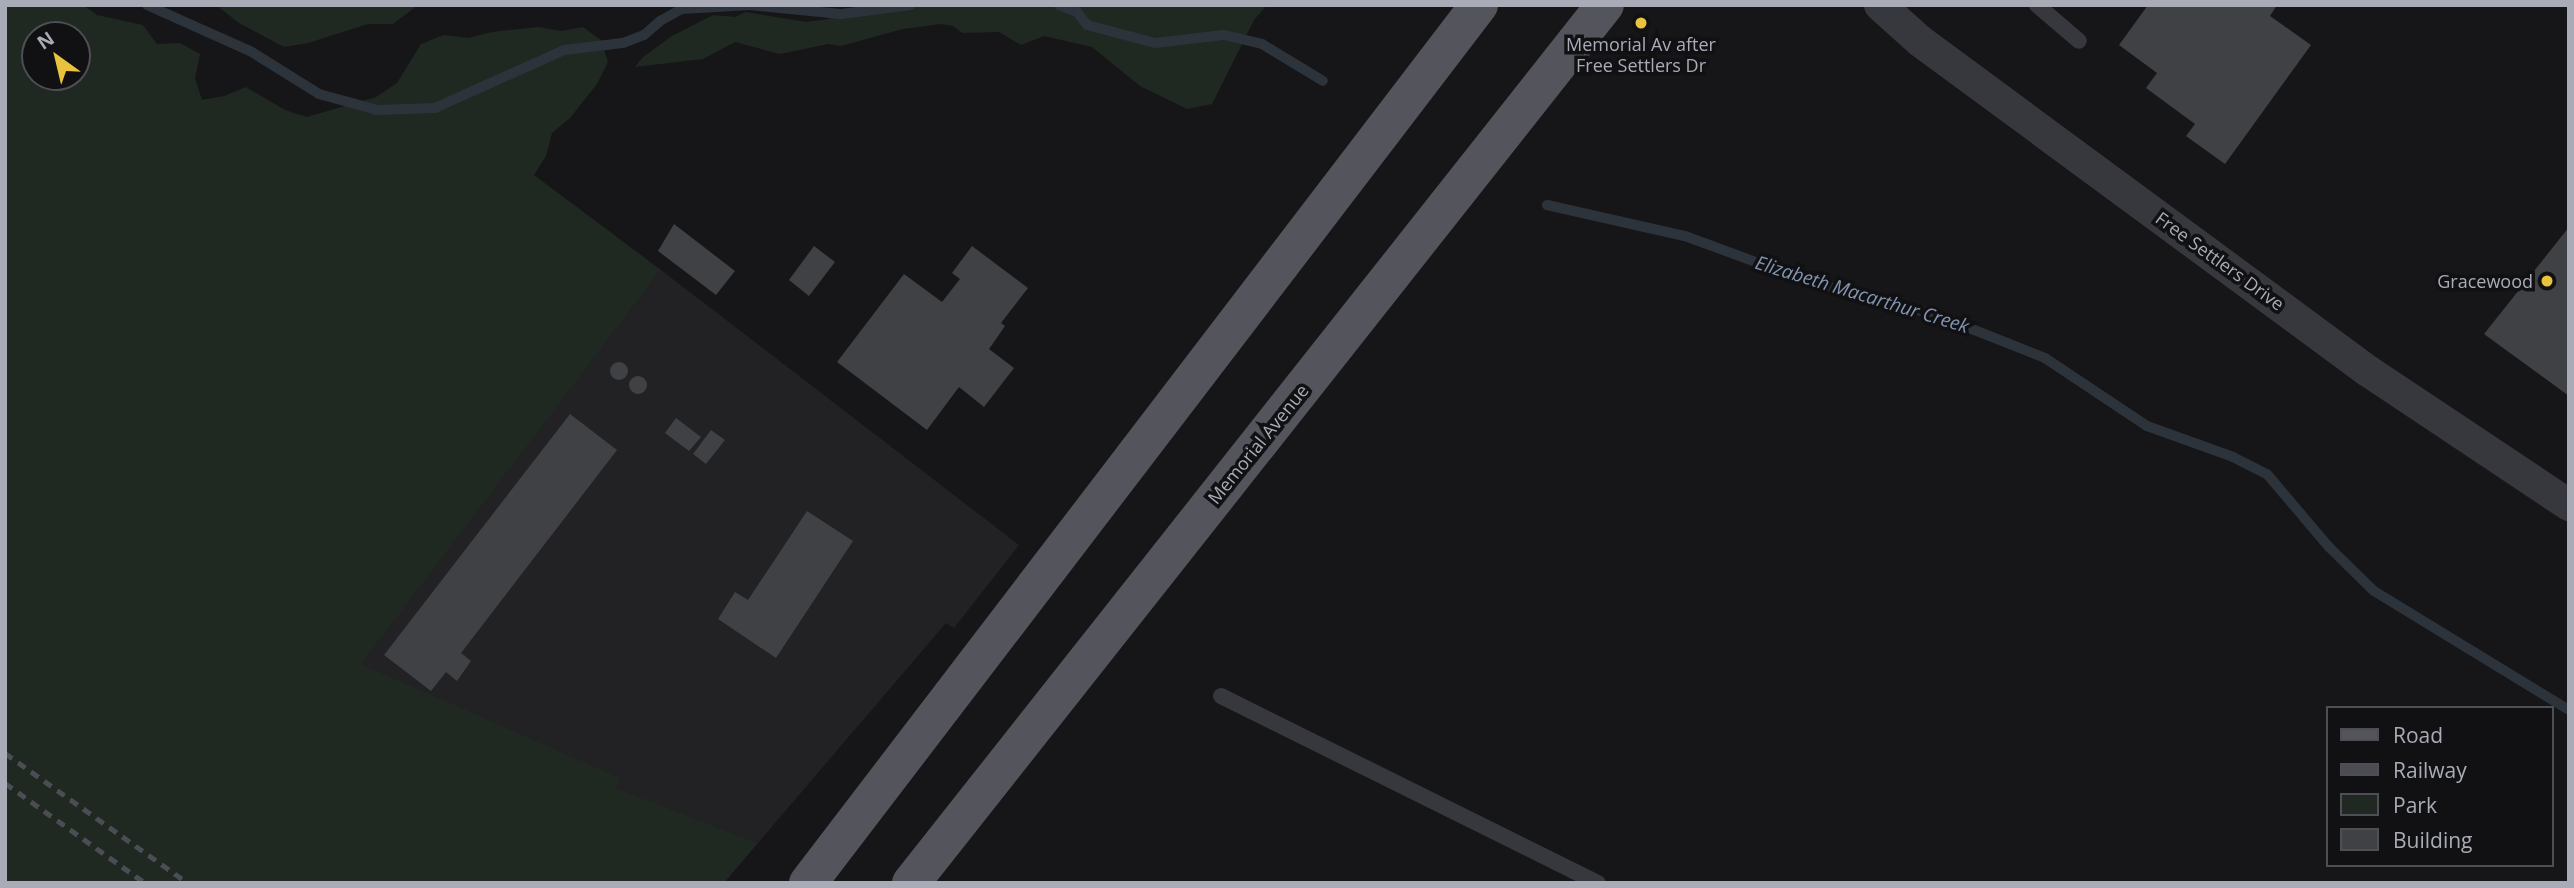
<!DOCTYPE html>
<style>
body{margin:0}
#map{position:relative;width:2574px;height:888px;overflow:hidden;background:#161618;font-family:"Open Sans",sans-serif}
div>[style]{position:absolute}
.built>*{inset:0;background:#222225}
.green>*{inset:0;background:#202822}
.stream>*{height:10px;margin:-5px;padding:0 5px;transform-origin:5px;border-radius:5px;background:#2d333b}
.building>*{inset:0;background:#404145}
.round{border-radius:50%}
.lane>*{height:16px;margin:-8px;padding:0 8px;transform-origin:8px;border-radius:8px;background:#37383d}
.street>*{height:32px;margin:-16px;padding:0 16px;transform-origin:16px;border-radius:16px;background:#37383d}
.primary>*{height:38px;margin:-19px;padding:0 19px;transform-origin:19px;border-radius:19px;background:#53545c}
.rail>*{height:5px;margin-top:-2.5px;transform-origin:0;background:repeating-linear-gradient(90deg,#4c4d54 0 9px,transparent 0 16px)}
.dots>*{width:19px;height:19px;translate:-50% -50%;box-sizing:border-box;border:4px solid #111113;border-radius:50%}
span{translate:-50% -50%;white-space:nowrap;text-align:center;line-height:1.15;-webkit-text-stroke:7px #111113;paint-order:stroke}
.poi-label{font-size:18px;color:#a9acb7}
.right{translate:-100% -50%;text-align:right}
.street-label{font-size:18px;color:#a9acb7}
.water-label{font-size:19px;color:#8295b1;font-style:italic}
.frame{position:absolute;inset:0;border:7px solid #a9acb7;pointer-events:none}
.legend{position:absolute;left:2326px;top:706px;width:228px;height:161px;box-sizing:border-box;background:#111113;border:2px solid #4e4f55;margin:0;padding:9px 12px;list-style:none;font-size:21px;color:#a9acb7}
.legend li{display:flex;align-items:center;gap:14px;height:35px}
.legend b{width:35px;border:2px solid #4e4f55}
.north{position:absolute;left:21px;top:21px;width:70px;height:70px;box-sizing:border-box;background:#111113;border:2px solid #4e4f55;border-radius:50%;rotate:326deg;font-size:19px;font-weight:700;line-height:28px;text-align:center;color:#a9acb7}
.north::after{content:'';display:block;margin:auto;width:24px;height:32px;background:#e9c33d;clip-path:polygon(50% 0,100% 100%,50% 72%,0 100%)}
</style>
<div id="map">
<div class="built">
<div style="clip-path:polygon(661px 270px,1019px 545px,954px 628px,946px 623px,758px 843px,615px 788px,619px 778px,360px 664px)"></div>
</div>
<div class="green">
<div style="clip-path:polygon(evenodd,5px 5px,83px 5px,97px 15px,143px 25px,157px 44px,180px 43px,200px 54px,195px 78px,202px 100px,224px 96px,246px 87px,285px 110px,307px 117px,376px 97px,397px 83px,421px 44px,444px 35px,468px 38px,492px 32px,538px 27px,561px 31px,583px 27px,601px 40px,608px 62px,597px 84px,570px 118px,552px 133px,546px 156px,534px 175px,661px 270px,361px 664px,620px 778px,616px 788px,758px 843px,724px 883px,5px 883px,5px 5px,35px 35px,77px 35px,77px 77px,35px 77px,35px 35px)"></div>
<div style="clip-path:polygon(216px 5px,418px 5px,393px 24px,368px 24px,308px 43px,284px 47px,239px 23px)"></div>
<div style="clip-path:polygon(866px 5px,1267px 5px,1254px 20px,1212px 104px,1187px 109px,1140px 86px,1092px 47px,1044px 36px,1021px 45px,999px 32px,962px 33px,953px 26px,941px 24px,903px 29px,841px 46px,828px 44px,780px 54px,735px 42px,703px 59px,635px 67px,642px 58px,672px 36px,713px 15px,735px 17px,746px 12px,806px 22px,829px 19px,845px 10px)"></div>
</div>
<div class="stream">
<div style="left:147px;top:5px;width:113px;rotate:24.1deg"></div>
<div style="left:250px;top:51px;width:81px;rotate:31.9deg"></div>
<div style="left:319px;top:94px;width:60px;rotate:15.4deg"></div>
<div style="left:377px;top:110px;width:58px;rotate:-2deg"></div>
<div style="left:435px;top:108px;width:141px;rotate:-24.2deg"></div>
<div style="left:564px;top:50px;width:59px;rotate:-6.8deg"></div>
<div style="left:623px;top:43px;width:22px;rotate:-21deg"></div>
<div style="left:644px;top:35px;width:21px;rotate:-41deg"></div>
<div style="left:660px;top:21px;width:25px;rotate:-29deg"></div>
<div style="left:682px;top:9px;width:67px;rotate:-3.4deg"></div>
<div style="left:749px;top:5px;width:92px;rotate:5.6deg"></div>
<div style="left:841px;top:14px;width:70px;rotate:-7.4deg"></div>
<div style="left:1059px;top:5px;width:19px;rotate:21deg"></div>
<div style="left:1077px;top:12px;width:16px;rotate:52deg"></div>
<div style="left:1087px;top:25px;width:70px;rotate:14.8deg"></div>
<div style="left:1155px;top:43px;width:69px;rotate:-6.6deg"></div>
<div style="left:1224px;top:35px;width:39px;rotate:13deg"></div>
<div style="left:1262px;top:44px;width:71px;rotate:31.2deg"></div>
<div style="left:1547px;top:205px;width:141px;rotate:12.7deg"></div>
<div style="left:1685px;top:236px;width:133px;rotate:20.2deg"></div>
<div style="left:1810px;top:282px;width:128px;rotate:14.5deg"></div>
<div style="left:1934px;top:314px;width:119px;rotate:21.6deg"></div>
<div style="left:2045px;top:358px;width:123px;rotate:33.7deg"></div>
<div style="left:2147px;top:426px;width:91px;rotate:19.8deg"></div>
<div style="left:2233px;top:457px;width:38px;rotate:27deg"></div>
<div style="left:2267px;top:474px;width:96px;rotate:49.7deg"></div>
<div style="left:2329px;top:547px;width:63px;rotate:44.4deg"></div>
<div style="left:2374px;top:591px;width:228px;rotate:31.4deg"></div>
</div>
<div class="building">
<div style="clip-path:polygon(2148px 5px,2277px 5px,2270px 16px,2311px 45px,2225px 164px,2186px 136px,2195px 124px,2146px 88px,2157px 73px,2119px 45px)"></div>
<div style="clip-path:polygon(674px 224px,735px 271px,716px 295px,658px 251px)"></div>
<div style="clip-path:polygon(2569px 227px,2569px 396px,2484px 334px)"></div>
<div style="clip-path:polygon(814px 246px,835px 262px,809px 296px,789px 280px)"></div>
<div style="clip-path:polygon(972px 246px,1028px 288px,1001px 323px,1005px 326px,989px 349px,1014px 368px,984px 407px,959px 387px,927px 430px,837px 362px,904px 274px,942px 302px,960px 279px,952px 273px)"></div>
<div class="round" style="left:610px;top:362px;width:18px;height:18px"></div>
<div class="round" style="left:629px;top:376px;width:18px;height:18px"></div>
<div style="clip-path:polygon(570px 414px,617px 450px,461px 653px,471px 661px,457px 681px,446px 672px,431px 691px,384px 655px)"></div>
<div style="clip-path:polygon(676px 418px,701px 437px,689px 451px,665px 433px)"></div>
<div style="clip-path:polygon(711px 430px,725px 440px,706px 464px,693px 454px)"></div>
<div style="clip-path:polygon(807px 511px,853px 541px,776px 658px,718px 619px,735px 592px,748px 600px)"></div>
</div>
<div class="lane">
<div style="left:2037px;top:5px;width:55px;rotate:40.6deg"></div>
<div style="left:1221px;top:696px;width:421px;rotate:26.4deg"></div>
</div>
<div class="street">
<div style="left:1880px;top:5px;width:54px;rotate:42deg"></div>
<div style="left:1920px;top:41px;width:556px;rotate:36.38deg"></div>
<div style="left:2368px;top:371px;width:242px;rotate:33.7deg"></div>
</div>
<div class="primary">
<div style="left:808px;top:883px;width:1105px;rotate:-52.61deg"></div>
<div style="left:911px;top:883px;width:1119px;rotate:-51.68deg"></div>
</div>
<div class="rail">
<div style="left:5px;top:753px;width:224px;rotate:35.4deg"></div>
<div style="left:5px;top:783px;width:172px;rotate:35.5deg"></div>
</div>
<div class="dots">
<div style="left:1641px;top:23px;background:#e9c33d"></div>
<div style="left:2547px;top:281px;background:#e9c33d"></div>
</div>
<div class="poi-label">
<span style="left:1641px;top:55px">Memorial Av after<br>Free Settlers Dr</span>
<span class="right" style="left:2533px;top:281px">Gracewood</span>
</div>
<div class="street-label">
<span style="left:2220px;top:261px;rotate:36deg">Free Settlers Drive</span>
<span style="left:1258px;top:444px;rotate:-51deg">Memorial Avenue</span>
</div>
<div class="water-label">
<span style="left:1862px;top:295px;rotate:17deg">Elizabeth Macarthur Creek</span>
</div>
<div class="frame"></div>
<ul class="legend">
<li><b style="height:9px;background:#53545c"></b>Road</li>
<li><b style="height:9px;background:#4c4d54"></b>Railway</li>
<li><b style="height:19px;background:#202822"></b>Park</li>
<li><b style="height:19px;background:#404145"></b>Building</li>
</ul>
<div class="north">N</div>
</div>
